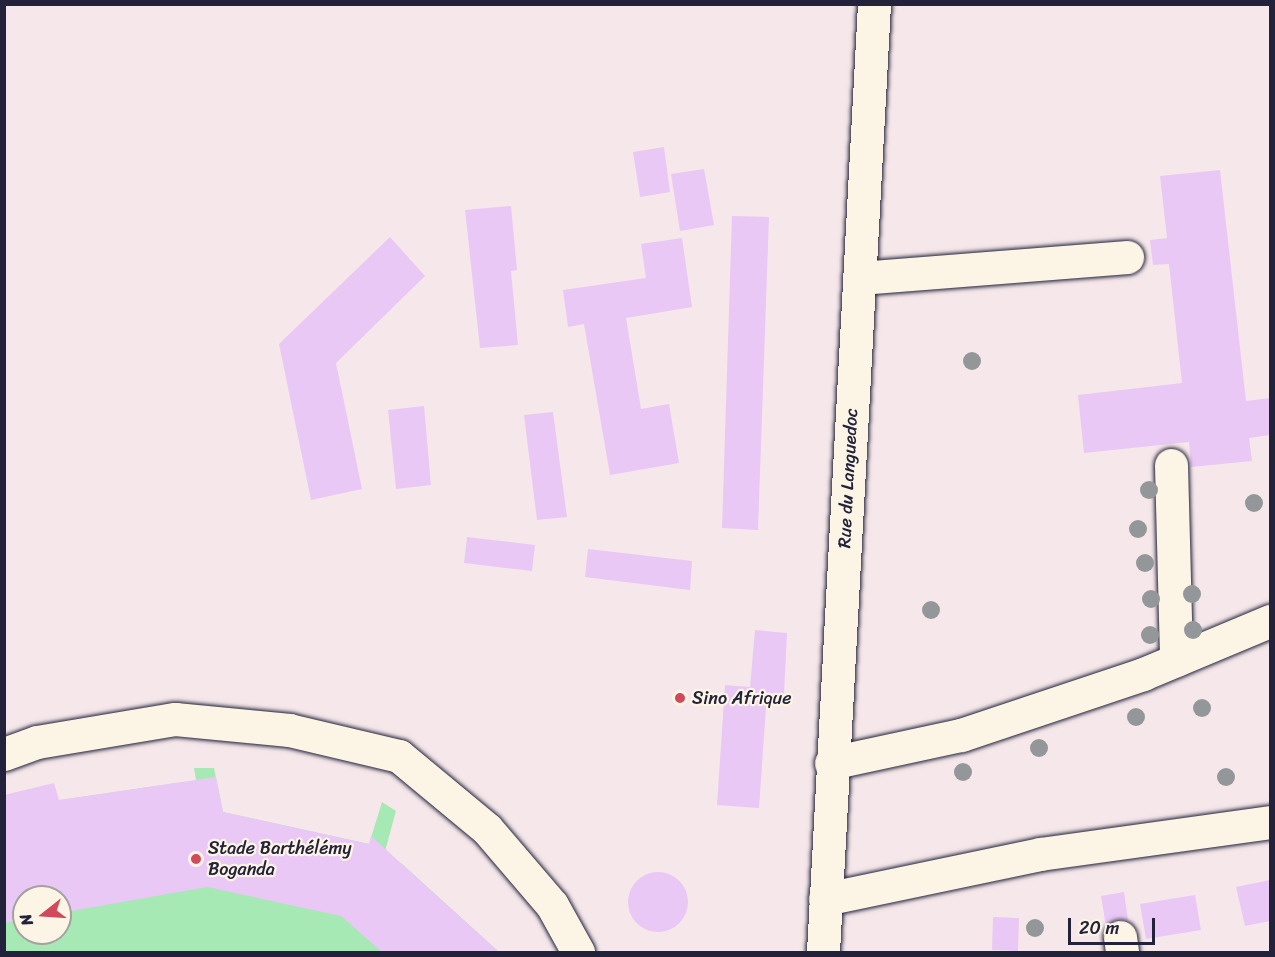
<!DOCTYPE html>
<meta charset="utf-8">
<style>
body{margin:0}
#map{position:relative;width:1275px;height:957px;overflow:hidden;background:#f6e8ea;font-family:Sriracha,sans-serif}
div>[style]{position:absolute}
.green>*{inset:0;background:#a6e9b4}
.building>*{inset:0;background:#e9c8f5}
.round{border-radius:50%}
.roads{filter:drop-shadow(0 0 2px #22223b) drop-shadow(0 0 2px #22223b)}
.minor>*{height:33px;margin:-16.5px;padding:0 16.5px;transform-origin:16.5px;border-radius:16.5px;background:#fcf5e5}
.major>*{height:33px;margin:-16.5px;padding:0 16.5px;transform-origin:16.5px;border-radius:16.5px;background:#fcf5e5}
.trees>*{width:18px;height:18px;margin:-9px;border-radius:50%;background:#94979a}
.dots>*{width:16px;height:16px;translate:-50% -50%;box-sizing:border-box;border:3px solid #fcf5e5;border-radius:50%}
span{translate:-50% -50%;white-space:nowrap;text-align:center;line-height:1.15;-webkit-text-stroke:4.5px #fcf5e5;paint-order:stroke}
.street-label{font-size:18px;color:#22223b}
.poi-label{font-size:18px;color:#22223b}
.left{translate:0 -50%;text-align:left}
.frame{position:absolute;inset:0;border:6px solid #22223b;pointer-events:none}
.north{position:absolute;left:12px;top:885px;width:60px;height:60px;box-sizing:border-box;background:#fcf5e5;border:2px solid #a5a1a1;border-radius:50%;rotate:253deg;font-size:16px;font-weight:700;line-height:24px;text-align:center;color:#22223b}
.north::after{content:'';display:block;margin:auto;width:21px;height:27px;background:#d1495b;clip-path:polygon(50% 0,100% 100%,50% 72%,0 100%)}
.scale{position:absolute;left:1068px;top:918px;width:87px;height:27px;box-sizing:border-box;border:3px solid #22223b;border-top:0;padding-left:8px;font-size:18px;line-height:21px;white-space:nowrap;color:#22223b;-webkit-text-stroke:4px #fcf5e5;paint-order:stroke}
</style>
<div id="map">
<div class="green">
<div style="clip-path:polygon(evenodd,194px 768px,214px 768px,223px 812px,369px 844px,382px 802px,396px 811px,384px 855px,394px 865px,401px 863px,499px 952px,5px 952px,5px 813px,40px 803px,177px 783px,197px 786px,194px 768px,24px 897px,60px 897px,60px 933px,24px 933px,24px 897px)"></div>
</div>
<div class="building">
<div style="clip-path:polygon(664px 147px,670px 192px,640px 197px,633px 152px)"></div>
<div style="clip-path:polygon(704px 169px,714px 225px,680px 231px,671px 174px)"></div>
<div style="clip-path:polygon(1220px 170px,1246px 401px,1270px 398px,1270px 435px,1249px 438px,1252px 461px,1191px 467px,1189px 442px,1084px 453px,1078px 395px,1182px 383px,1169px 264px,1153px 265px,1150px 240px,1167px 238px,1160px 176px)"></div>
<div style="clip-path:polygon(511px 206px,517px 270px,511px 271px,518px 345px,480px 348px,465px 210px)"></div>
<div style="clip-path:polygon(732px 216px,769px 217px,758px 530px,722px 528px)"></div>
<div style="clip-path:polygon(390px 237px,425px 276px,336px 363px,362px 489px,311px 500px,279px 344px)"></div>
<div style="clip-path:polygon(682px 238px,692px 307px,626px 318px,641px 409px,669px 404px,679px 463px,610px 475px,584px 324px,568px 327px,563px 290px,646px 278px,641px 244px)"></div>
<div style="clip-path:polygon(424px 406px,431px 485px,396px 489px,388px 410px)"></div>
<div style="clip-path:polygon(553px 412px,567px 517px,537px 520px,524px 415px)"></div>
<div style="clip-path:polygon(467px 537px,535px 545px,532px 571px,464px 563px)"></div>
<div style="clip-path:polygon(588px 549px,692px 561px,690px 590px,585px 577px)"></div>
<div style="clip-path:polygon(755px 630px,787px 633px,784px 694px,767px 693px,759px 808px,717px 805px,725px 685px,750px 687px)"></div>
<div style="clip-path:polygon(216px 777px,223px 812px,369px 844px,371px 836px,499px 952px,382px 952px,341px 916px,207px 887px,60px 913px,60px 897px,24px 897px,24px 919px,4px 923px,4px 795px,54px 783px,59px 800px)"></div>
<div class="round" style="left:628px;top:872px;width:60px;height:60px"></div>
<div style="clip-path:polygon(1270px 880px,1270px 921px,1245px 926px,1236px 887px)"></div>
<div style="clip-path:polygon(1124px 892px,1128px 920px,1117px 919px,1106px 926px,1101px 896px)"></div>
<div style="clip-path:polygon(1195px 895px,1201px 930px,1146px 939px,1140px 904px)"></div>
<div style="clip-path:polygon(993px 917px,1019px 918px,1018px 951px,992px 950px)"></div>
</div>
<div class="roads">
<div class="minor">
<div style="left:860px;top:278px;width:268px;rotate:-4.5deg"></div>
<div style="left:1171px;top:465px;width:195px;rotate:88.5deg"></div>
<div style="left:4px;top:754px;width:35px;rotate:-20deg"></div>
<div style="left:37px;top:742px;width:140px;rotate:-9.5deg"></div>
<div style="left:175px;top:719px;width:115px;rotate:5.5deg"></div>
<div style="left:289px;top:730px;width:113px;rotate:13.3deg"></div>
<div style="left:399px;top:756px;width:114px;rotate:39.7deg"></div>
<div style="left:487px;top:829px;width:100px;rotate:49.5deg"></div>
<div style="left:552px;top:905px;width:54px;rotate:61deg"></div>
<div style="left:831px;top:763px;width:133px;rotate:-12.2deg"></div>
<div style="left:961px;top:735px;width:192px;rotate:-18.5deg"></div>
<div style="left:1143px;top:674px;width:138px;rotate:-22.7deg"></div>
<div style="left:825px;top:899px;width:220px;rotate:-11.8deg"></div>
<div style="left:1040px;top:854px;width:232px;rotate:-7.9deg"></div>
<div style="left:1120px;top:937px;width:15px;rotate:82deg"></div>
</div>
<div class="major">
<div style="left:823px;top:952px;width:949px;rotate:-86.92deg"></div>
</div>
</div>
<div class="trees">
<div style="left:972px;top:361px"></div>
<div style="left:1149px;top:490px"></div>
<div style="left:1254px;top:503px"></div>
<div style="left:1138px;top:529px"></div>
<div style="left:1145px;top:563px"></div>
<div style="left:1192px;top:594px"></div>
<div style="left:1151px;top:599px"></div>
<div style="left:931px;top:610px"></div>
<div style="left:1193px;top:630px"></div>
<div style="left:1150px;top:635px"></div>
<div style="left:1202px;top:708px"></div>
<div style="left:1136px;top:717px"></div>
<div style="left:1039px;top:748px"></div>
<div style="left:963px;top:772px"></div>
<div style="left:1226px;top:777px"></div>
<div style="left:1035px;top:928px"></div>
</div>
<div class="dots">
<div style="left:680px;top:698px;background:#d1495b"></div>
<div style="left:196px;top:859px;background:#d1495b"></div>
</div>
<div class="street-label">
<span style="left:848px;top:478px;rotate:-87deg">Rue du Languedoc</span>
</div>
<div class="poi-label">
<span class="left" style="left:692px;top:698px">Sino Afrique</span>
<span class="left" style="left:208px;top:859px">Stade Barthélémy<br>Boganda</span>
</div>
<div class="frame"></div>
<div class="north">N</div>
<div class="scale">20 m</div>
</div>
